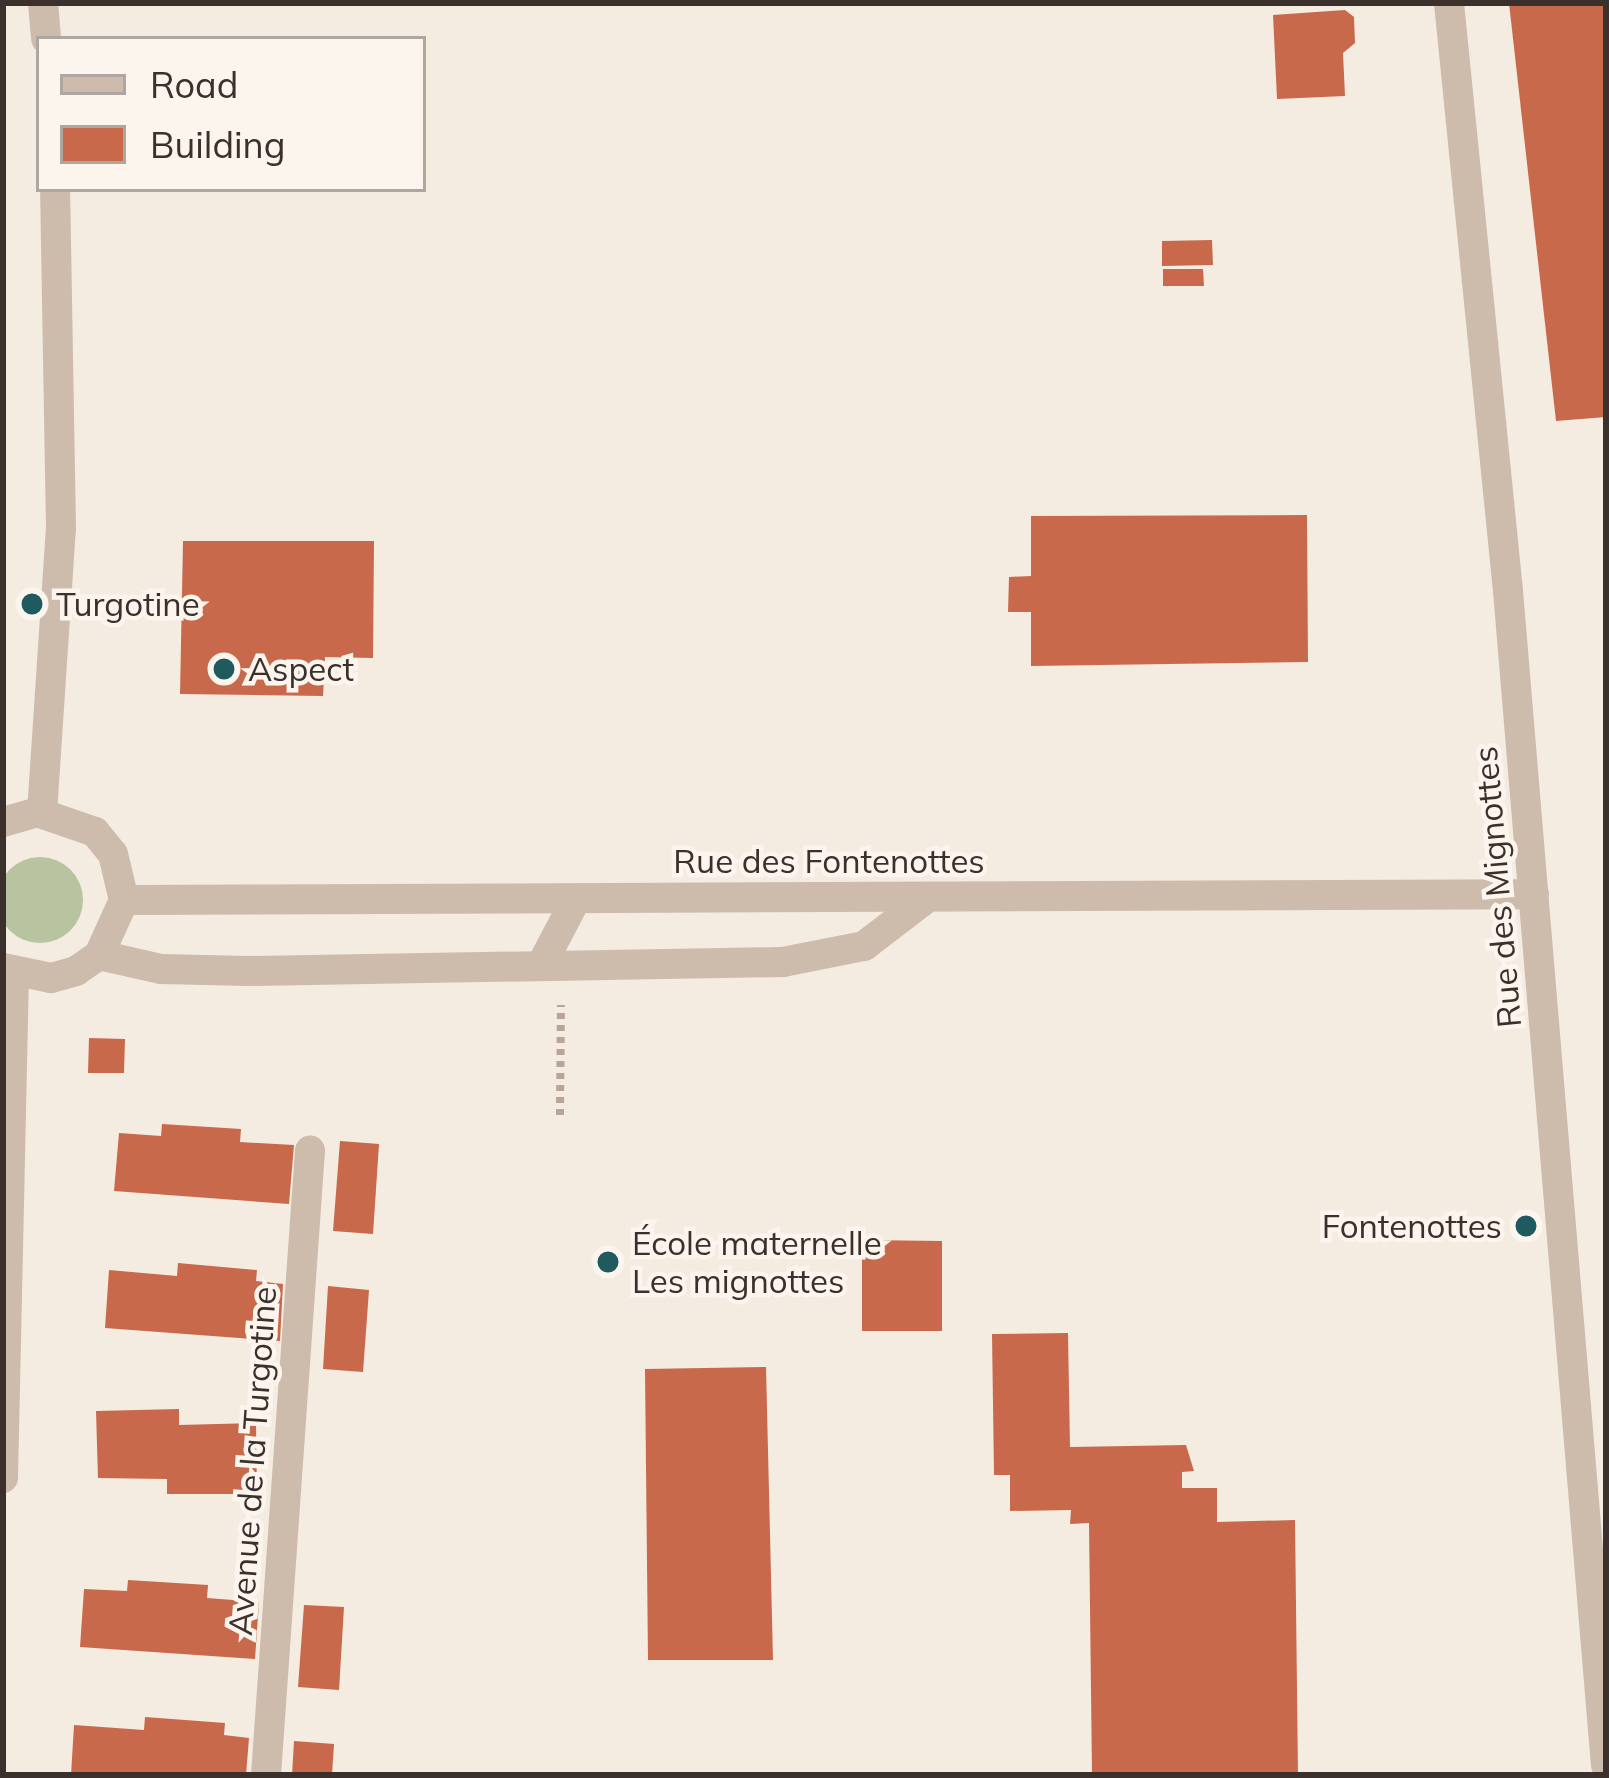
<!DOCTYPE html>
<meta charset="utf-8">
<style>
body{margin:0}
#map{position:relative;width:1609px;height:1778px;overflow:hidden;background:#f4ebe1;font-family:Mulish,sans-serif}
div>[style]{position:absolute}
.green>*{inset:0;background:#b8c4a0}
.round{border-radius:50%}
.building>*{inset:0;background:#c8694b}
.path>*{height:8px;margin-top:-4px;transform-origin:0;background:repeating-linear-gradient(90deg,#b9a596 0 6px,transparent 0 12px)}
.minor>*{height:30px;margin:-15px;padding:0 15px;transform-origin:15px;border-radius:15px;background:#cdbbac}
.dots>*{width:33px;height:33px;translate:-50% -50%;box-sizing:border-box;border:6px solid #fbf5ee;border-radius:50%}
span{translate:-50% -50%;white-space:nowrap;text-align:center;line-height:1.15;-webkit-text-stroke:9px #fbf5ee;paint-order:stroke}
.poi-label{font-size:33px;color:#3b302b}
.left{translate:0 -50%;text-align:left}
.right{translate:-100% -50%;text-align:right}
.street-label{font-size:33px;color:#3b302b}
.frame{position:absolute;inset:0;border:6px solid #3b302b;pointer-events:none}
.legend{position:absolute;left:36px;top:36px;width:390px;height:156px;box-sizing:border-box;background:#fbf5ee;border:3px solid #aea6a0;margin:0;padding:15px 21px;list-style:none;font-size:36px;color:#3b302b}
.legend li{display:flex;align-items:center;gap:24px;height:60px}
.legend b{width:60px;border:3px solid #aea6a0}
</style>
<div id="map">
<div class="green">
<div class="round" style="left:-3px;top:857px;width:86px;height:86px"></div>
</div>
<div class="building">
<div style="clip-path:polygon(1509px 3px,1606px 3px,1606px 417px,1556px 421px)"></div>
<div style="clip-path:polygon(1345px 10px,1354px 17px,1355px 43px,1343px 53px,1345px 96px,1277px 99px,1273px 15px)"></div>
<div style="clip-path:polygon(1212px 240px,1213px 265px,1162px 266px,1162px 241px)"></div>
<div style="clip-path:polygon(1163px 269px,1203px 269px,1204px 286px,1163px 286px)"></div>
<div style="clip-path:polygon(1307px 515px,1308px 662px,1031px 666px,1031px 612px,1008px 612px,1009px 577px,1031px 576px,1031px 516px)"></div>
<div style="clip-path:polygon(183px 541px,374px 541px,373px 658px,325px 657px,323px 696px,180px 694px)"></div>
<div style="clip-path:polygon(89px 1038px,125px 1039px,124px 1073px,88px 1073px)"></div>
<div style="clip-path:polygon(162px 1124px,241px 1129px,240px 1142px,294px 1145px,289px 1204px,114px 1191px,119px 1133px,161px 1136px)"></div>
<div style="clip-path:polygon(340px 1141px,379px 1144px,373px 1234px,333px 1231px)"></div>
<div style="clip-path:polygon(862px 1240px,942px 1241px,942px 1331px,862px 1331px)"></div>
<div style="clip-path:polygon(178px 1263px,257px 1270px,256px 1281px,283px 1284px,280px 1341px,105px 1328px,109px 1270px,177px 1276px)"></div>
<div style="clip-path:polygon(328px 1286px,369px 1290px,363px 1372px,323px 1369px)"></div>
<div style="clip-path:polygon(1068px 1333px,1070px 1447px,1186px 1445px,1194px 1471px,1182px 1472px,1182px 1488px,1217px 1488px,1217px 1522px,1295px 1520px,1298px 1775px,1092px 1775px,1089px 1523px,1070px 1524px,1071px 1510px,1010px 1511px,1010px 1475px,994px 1475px,992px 1334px)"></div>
<div style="clip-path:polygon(766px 1367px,773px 1660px,648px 1660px,645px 1369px)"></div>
<div style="clip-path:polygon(179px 1409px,179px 1425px,256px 1423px,257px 1494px,167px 1494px,167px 1479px,98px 1478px,96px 1411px)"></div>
<div style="clip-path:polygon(128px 1580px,208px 1585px,207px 1598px,259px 1602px,255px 1659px,80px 1647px,84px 1589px,127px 1591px)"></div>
<div style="clip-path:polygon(304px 1605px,344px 1607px,339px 1690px,298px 1687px)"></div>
<div style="clip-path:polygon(145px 1717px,225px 1723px,224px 1735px,249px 1738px,246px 1775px,71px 1775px,74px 1725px,144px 1730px)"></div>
<div style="clip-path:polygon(294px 1741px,334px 1744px,332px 1775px,292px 1775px)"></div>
</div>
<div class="path">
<div style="left:560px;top:1115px;width:110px;rotate:-89.5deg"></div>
</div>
<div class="minor">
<div style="left:43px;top:3px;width:36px;rotate:85deg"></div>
<div style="left:1449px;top:3px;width:591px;rotate:84.27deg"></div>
<div style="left:1508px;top:591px;width:1178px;rotate:85.23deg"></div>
<div style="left:42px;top:813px;width:285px;rotate:-86.2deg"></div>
<div style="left:61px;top:529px;width:340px;rotate:-91deg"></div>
<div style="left:3px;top:822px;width:35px;rotate:-16deg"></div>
<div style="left:37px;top:812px;width:61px;rotate:19deg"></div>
<div style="left:95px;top:832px;width:28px;rotate:51deg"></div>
<div style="left:113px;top:854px;width:47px;rotate:76.6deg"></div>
<div style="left:124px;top:900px;width:60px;rotate:114.4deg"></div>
<div style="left:99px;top:955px;width:28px;rotate:145deg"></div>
<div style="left:76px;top:971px;width:26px;rotate:164deg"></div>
<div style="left:51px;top:978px;width:49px;rotate:-168.2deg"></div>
<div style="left:124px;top:900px;width:1410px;rotate:-0.24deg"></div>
<div style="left:99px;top:955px;width:64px;rotate:12.7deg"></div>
<div style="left:161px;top:969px;width:87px;rotate:1.3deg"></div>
<div style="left:248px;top:971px;width:535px;rotate:-0.96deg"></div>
<div style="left:783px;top:962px;width:83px;rotate:-11.2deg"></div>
<div style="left:864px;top:946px;width:81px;rotate:-37.4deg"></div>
<div style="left:543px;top:962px;width:71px;rotate:-62.4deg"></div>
<div style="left:3px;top:1478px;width:504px;rotate:-88.75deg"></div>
<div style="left:266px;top:1775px;width:626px;rotate:-85.97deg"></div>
</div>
<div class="dots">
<div style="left:32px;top:604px;background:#1f5a5e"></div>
<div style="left:224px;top:669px;background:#1f5a5e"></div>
<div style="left:1526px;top:1226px;background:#1f5a5e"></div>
<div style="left:608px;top:1262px;background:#1f5a5e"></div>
</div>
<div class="poi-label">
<span class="left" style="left:56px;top:604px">Turgotine</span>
<span class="left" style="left:248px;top:669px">Aspect</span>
<span class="right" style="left:1502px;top:1226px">Fontenottes</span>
<span class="left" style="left:632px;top:1262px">École maternelle<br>Les mignottes</span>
</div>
<div class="street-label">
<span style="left:829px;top:861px">Rue des Fontenottes</span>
<span style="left:1497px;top:887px;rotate:-95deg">Rue des Mignottes</span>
<span style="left:252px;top:1461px;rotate:-86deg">Avenue de la Turgotine</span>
</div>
<div class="frame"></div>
<ul class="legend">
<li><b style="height:15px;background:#cdbbac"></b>Road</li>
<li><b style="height:33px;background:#c8694b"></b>Building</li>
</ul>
</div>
